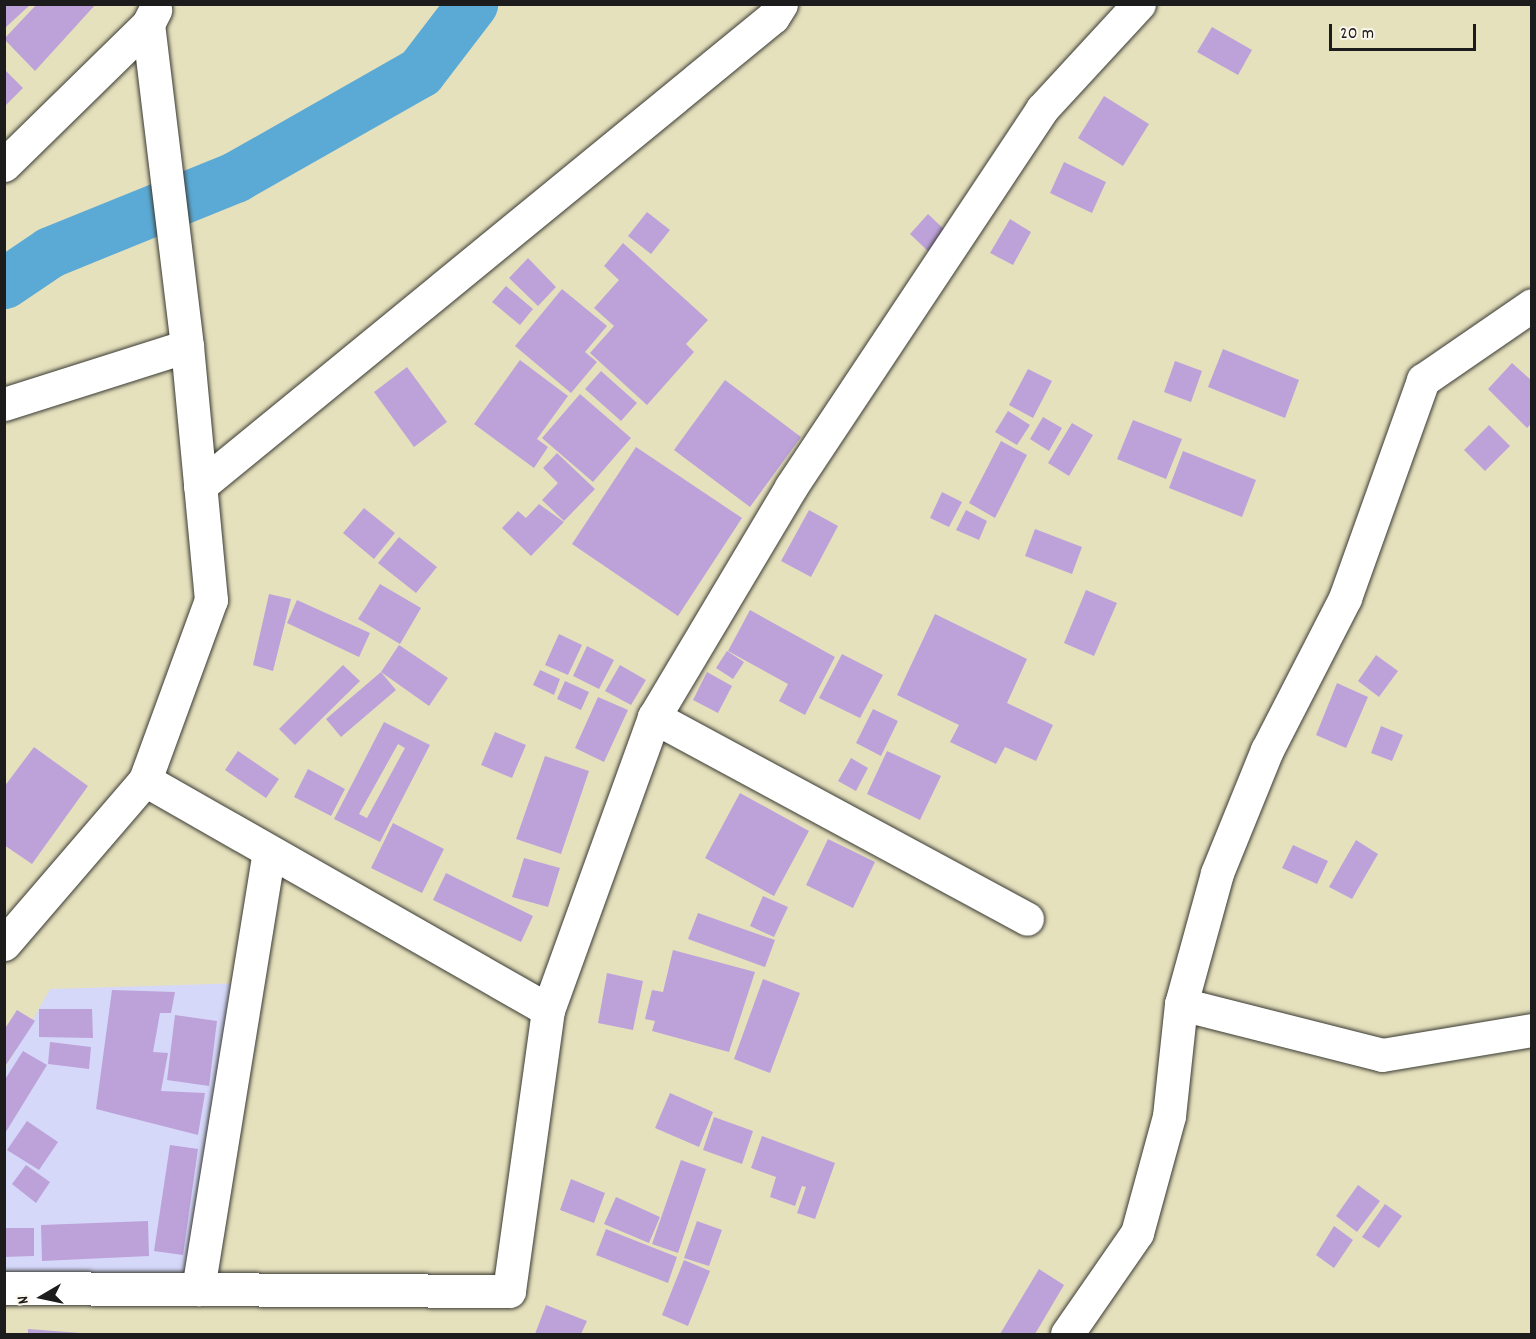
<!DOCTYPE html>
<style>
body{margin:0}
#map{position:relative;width:1536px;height:1339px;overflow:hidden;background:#e6e1bd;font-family:Dekko,sans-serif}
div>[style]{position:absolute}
.built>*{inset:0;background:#d5d8f9}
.canal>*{height:51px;margin:-25.5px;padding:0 25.5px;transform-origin:25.5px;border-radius:25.5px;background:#5baad5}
.building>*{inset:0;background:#bda2da}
.roads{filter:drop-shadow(0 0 2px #3a3a34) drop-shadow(0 0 2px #3a3a34)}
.minor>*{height:33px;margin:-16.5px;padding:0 16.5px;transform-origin:16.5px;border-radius:16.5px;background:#fff}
span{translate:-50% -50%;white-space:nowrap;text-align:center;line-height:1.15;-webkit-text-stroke:4.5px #fbf7ec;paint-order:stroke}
.frame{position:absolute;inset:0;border:6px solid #1c1c1c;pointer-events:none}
.north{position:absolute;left:12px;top:1267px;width:60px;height:60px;-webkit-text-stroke:4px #fbf7ec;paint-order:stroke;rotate:261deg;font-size:16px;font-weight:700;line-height:24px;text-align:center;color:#1c1c1c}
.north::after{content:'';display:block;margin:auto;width:21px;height:27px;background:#1c1c1c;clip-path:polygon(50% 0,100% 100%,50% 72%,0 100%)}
.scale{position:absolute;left:1329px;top:24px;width:147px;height:27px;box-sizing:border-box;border:3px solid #1c1c1c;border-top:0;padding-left:8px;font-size:18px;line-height:21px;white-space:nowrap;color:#1c1c1c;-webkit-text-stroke:4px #fbf7ec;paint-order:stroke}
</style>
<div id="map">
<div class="built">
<div style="clip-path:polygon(246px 983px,200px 1296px,5px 1291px,5px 1069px,50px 989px)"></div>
</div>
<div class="canal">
<div style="left:4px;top:283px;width:55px;rotate:-34deg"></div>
<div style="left:50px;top:252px;width:200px;rotate:-22.1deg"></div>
<div style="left:235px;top:177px;width:213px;rotate:-29.6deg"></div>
<div style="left:420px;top:72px;width:86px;rotate:-52.6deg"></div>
</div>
<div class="building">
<div style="clip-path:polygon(5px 4px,31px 4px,5px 28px)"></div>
<div style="clip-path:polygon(37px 4px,96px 4px,35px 71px,4px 39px)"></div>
<div style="clip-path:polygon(1212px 27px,1252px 50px,1238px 75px,1197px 52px)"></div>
<div style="clip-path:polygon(4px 69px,23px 88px,4px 107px)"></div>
<div style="clip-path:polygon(1104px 96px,1149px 124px,1123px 166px,1078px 138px)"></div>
<div style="clip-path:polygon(1064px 162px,1106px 182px,1092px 213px,1050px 193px)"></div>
<div style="clip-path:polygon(647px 212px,670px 230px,651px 254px,628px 236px)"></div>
<div style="clip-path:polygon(928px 214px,947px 232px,929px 252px,910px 234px)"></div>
<div style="clip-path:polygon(1010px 219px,1031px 232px,1013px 265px,990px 253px)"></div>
<div style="clip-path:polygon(623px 243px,708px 320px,686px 344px,694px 352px,647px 405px,590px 353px,614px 326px,594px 308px,619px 280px,604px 266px)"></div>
<div style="clip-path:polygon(528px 258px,556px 287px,538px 306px,509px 278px)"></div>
<div style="clip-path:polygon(506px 286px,533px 309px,520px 325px,492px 302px)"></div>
<div style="clip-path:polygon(562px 289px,607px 326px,585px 352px,597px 362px,571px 393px,515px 346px)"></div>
<div style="clip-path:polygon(1223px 349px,1299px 380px,1285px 418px,1208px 387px)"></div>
<div style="clip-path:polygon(520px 360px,568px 396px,537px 439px,548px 447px,534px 468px,474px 424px)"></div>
<div style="clip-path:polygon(1175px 361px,1202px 371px,1191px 402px,1164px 392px)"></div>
<div style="clip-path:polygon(1512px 363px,1532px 381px,1532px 423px,1527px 428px,1488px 389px)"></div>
<div style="clip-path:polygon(407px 367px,447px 422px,414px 447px,374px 392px)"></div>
<div style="clip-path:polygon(1028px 369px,1052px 381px,1033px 418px,1009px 405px)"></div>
<div style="clip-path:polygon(601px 371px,637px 403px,621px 421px,585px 389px)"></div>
<div style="clip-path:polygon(725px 380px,801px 437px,750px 507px,674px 450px)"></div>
<div style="clip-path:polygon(580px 394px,631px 438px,593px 482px,542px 438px)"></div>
<div style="clip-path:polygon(1008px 411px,1030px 425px,1017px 445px,995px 432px)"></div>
<div style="clip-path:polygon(1043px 417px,1062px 428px,1049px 451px,1030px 439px)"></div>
<div style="clip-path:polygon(1133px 420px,1182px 439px,1166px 479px,1117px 459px)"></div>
<div style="clip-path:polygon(1072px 423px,1093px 435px,1069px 476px,1048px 463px)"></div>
<div style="clip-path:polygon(1489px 425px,1510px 446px,1485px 471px,1464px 450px)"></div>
<div style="clip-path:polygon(1001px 441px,1027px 455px,995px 518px,969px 503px)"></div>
<div style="clip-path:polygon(636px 447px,742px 518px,678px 616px,572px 544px)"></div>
<div style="clip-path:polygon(1183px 451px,1256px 480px,1242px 517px,1169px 488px)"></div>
<div style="clip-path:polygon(557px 453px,595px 489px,564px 521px,542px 500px,558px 483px,543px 468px)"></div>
<div style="clip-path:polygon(942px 492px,962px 502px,949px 527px,930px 518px)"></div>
<div style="clip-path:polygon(539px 504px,564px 522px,531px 556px,502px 528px,518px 511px,526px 518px)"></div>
<div style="clip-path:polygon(364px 508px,395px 533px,374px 559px,343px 533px)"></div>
<div style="clip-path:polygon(809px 510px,838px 526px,811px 577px,781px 561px)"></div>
<div style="clip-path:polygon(966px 510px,987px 521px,979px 540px,956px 530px)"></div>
<div style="clip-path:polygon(1035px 529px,1082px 547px,1072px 574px,1025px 556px)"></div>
<div style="clip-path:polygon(399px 537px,437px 567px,416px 593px,378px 563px)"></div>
<div style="clip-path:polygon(380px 584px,421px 608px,400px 644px,358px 619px)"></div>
<div style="clip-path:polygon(1086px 590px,1117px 603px,1094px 656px,1064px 643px)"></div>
<div style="clip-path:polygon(269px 594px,291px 599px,273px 671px,253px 665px)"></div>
<div style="clip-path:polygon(297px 600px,370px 633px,359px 657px,287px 623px)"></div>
<div style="clip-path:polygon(750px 610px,835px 657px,805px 715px,779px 701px,788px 684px,728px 651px)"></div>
<div style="clip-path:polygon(935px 614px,1027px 659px,1007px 703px,1053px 725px,1036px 761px,1005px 747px,996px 764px,950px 742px,959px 725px,897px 695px)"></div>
<div style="clip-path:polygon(559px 634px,582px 645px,568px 675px,545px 665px)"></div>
<div style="clip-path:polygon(399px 645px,448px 678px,429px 706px,381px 672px)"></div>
<div style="clip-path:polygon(587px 646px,614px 660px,599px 689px,573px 676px)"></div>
<div style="clip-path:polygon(727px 651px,744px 662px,733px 679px,716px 668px)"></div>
<div style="clip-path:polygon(842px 654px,883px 675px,860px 718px,819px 698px)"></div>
<div style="clip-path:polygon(1376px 655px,1398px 671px,1379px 697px,1358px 681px)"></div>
<div style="clip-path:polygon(343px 665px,360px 681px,295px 745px,279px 729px)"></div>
<div style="clip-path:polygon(620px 665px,646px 680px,631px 705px,605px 691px)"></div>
<div style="clip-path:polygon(540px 670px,560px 679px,554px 695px,533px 685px)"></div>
<div style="clip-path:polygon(381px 672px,396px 690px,341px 737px,326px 719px)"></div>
<div style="clip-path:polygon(707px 672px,732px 686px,718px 713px,693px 700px)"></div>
<div style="clip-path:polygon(565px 681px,589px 692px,581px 710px,557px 699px)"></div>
<div style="clip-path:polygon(1337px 683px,1368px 697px,1346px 748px,1316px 735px)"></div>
<div style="clip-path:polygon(598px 697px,628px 710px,604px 762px,575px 748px)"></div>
<div style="clip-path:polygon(873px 709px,898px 721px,881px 756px,856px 743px)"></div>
<div style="clip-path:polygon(evenodd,384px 722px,430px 745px,380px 842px,334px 819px,384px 722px,398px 744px,405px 748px,367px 818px,359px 814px,398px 744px)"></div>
<div style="clip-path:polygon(1381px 726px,1403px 735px,1392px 761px,1371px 753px)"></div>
<div style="clip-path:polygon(495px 732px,526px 745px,512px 778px,481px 765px)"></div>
<div style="clip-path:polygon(34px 747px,88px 786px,32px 864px,4px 845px,4px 787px)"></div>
<div style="clip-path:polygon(238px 751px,279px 779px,266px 798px,225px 770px)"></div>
<div style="clip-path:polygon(887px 751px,941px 776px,920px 820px,867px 794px)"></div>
<div style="clip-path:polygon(545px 756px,589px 771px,561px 854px,516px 839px)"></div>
<div style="clip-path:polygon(851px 758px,868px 768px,856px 791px,838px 781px)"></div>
<div style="clip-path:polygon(308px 769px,345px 789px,331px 816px,294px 797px)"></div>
<div style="clip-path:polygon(740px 793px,809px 831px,774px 896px,705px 858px)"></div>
<div style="clip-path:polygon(393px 823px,444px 849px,422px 893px,371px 868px)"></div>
<div style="clip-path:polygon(828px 839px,875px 862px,853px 908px,806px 885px)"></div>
<div style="clip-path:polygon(1356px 840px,1378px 854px,1352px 899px,1329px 887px)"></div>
<div style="clip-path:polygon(1293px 845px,1328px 861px,1317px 884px,1282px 868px)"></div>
<div style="clip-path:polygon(524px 858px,560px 868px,548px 907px,512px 897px)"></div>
<div style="clip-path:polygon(446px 873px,533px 916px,521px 942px,433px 900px)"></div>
<div style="clip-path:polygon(763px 896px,788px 907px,774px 937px,750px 926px)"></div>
<div style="clip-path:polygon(698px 913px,775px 940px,765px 967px,688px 939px)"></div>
<div style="clip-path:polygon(673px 950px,755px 972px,729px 1052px,652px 1031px,655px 1021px,645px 1019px,652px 990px,663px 992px)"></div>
<div style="clip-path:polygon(607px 973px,643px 981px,633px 1030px,598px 1023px)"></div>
<div style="clip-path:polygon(763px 979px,800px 993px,770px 1073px,734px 1059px)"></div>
<div style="clip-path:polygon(112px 990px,175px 992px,171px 1013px,160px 1013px,153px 1052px,168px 1053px,161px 1091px,205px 1093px,198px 1135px,96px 1109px)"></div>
<div style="clip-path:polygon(39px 1009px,92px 1009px,93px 1038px,39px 1037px)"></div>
<div style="clip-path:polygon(17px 1010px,35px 1021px,4px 1068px,4px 1030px)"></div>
<div style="clip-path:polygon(175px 1015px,217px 1021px,209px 1086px,167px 1080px)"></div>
<div style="clip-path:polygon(50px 1042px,91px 1047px,89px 1069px,48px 1064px)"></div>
<div style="clip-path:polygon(23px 1051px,47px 1065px,4px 1135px,4px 1081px)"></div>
<div style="clip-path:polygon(670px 1093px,713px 1112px,699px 1147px,655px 1128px)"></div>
<div style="clip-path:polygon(714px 1117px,753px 1131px,742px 1164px,703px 1150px)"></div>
<div style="clip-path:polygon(27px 1121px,58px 1142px,39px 1170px,7px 1150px)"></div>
<div style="clip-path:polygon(762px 1136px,835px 1163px,815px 1219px,797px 1213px,806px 1187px,802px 1186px,795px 1206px,770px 1197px,776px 1177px,751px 1168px)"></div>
<div style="clip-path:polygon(170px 1145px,198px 1149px,183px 1255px,154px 1251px)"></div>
<div style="clip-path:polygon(681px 1160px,706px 1169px,678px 1253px,652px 1244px)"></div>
<div style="clip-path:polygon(26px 1165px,50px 1182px,36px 1203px,12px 1184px)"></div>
<div style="clip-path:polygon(571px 1179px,605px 1193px,594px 1223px,560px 1210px)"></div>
<div style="clip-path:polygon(1358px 1185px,1380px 1201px,1357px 1232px,1336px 1216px)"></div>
<div style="clip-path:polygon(616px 1197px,660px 1217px,649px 1243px,604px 1224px)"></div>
<div style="clip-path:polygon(1385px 1204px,1402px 1216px,1379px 1248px,1362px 1237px)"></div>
<div style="clip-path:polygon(148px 1221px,149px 1256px,42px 1261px,41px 1225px)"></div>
<div style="clip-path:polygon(697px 1221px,722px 1230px,709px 1266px,684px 1258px)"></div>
<div style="clip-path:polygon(1334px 1226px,1353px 1240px,1334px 1268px,1316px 1255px)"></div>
<div style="clip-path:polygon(4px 1228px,34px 1228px,34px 1256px,4px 1257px)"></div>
<div style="clip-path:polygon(606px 1229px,677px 1257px,668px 1283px,596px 1255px)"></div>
<div style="clip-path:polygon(684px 1260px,710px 1271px,688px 1326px,662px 1315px)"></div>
<div style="clip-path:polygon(1039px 1269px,1064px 1285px,1035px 1334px,1000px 1334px)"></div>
<div style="clip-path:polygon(546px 1305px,587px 1321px,581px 1334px,535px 1334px)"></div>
<div style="clip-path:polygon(28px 1329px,80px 1333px,79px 1334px,28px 1334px)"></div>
</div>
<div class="roads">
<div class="minor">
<div style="left:4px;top:165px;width:202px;rotate:-44.4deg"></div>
<div style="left:148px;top:24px;width:16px;rotate:-63deg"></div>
<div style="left:4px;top:404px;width:192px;rotate:-17.6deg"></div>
<div style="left:200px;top:486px;width:740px;rotate:-39.3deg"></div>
<div style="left:773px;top:17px;width:15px;rotate:-58deg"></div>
<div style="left:654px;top:717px;width:424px;rotate:28.4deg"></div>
<div style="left:145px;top:780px;width:464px;rotate:29.7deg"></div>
<div style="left:4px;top:944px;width:216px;rotate:-49.3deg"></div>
<div style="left:145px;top:780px;width:192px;rotate:-69.9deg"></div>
<div style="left:211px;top:600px;width:255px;rotate:-95.4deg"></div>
<div style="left:187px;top:346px;width:324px;rotate:-96.9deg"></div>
<div style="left:1181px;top:1004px;width:207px;rotate:14.2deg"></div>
<div style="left:1382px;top:1055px;width:152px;rotate:-9.5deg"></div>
<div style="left:4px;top:1288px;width:505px;rotate:0.34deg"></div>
<div style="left:509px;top:1291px;width:284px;rotate:-82.1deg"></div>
<div style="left:548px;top:1010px;width:312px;rotate:-70.1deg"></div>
<div style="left:654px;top:717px;width:268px;rotate:-59.2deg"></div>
<div style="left:791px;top:487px;width:454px;rotate:-56.4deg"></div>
<div style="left:1042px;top:109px;width:143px;rotate:-47.3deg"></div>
<div style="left:198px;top:1289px;width:443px;rotate:-80.8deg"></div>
<div style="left:1067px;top:1334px;width:123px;rotate:-55.3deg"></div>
<div style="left:1137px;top:1233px;width:121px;rotate:-74.7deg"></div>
<div style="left:1169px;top:1116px;width:113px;rotate:-83.9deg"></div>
<div style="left:1181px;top:1004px;width:136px;rotate:-74.6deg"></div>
<div style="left:1217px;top:873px;width:133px;rotate:-67.9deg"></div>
<div style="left:1267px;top:750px;width:171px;rotate:-62.8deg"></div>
<div style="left:1345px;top:598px;width:232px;rotate:-70.3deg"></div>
<div style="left:1423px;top:380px;width:132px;rotate:-34.5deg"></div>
</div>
</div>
<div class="frame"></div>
<div class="north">N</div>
<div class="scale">20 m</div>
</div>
